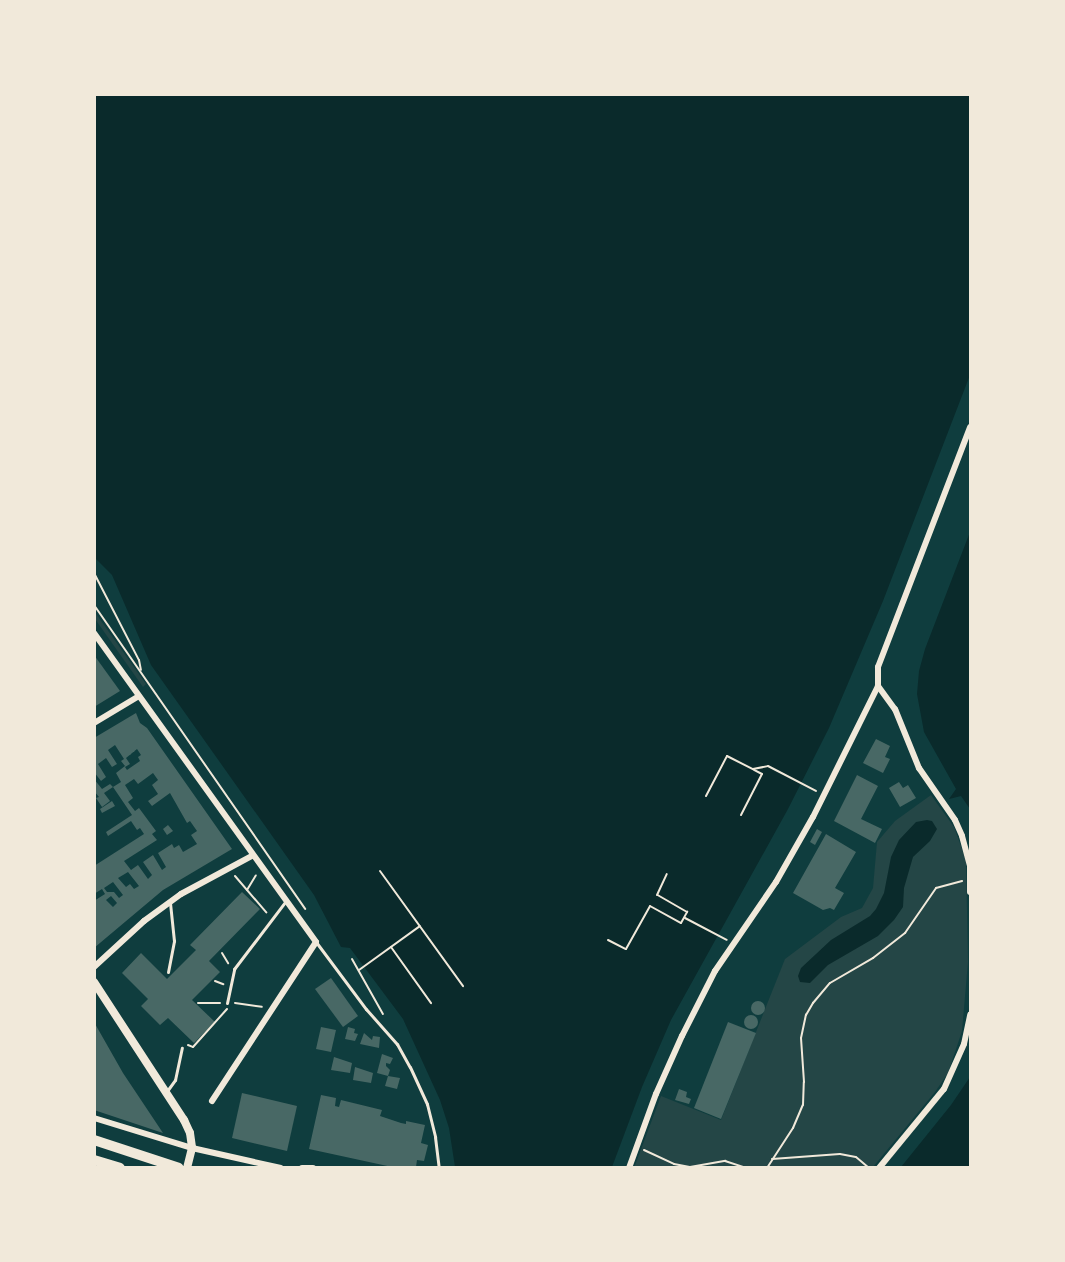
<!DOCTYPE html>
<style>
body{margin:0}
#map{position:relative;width:1065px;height:1262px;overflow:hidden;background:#0f3d3e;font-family:Georgia,serif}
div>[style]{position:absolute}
.green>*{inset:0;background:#244646}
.water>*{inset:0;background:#0a2a2b}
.building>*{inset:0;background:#486865}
.round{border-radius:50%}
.path>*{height:2px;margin:-1px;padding:0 1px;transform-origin:1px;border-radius:1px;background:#f1e9da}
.service>*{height:3px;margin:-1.5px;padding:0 1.5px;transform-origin:1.5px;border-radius:1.5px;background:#f1e9da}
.minor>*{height:6px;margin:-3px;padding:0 3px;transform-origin:3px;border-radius:3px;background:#f1e9da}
.tertiary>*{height:8px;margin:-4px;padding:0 4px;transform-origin:4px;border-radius:4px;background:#f1e9da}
.primary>*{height:10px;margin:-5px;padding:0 5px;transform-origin:5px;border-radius:5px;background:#f1e9da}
span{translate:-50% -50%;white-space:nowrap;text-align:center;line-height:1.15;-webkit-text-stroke:6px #f1e9da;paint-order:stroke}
.frame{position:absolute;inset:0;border:96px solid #f1e9da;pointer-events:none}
</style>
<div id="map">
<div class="green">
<div style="clip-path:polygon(94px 611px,146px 684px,143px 687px,95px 619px)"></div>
<div style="clip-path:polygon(931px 795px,954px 827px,966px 860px,968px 962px,962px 1031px,948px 1073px,935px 1092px,873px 1167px,634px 1168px,661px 1096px,721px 1120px,785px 959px,841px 917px,862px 908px,873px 888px,877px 842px,895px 821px)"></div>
</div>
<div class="water">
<div style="clip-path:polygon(94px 95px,970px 95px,970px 375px,883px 601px,829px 728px,788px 809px,671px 1020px,642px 1087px,612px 1167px,455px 1167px,449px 1128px,440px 1100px,403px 1019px,350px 948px,341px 947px,314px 895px,151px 665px,112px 575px,95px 558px)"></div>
<div style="clip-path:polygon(970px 532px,970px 809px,961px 796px,949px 799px,956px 789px,924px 732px,917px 694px,919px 671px,925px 649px)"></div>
<div style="clip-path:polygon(927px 820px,932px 821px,937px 829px,930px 841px,913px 857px,904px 888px,903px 907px,894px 920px,878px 936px,828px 965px,810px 983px,800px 982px,798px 976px,801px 968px,831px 940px,870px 916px,876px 909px,884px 893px,891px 857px,899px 840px,916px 822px)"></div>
<div style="clip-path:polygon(970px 1077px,970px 1167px,901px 1167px,951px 1105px)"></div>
</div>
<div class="building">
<div style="clip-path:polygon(94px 655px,120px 691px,94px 707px)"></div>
<div style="clip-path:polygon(evenodd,136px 713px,140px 723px,147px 728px,232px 849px,163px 890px,94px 948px,94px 901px,105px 894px,102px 889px,94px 894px,94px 866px,144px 834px,140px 828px,137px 830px,131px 821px,108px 836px,106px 832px,132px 815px,113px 787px,121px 782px,116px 773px,125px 766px,121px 761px,124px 759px,115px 745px,108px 750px,117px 764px,112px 767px,106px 758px,98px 764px,106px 777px,101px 781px,94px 772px,94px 738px,136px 713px,137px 749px,141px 755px,138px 757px,140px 761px,127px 770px,125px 767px,130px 764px,126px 758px,137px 749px,136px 713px,153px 773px,158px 780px,152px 785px,158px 794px,148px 801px,152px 806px,170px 793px,187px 823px,190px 821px,197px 831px,191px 835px,197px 844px,183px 852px,179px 845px,174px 848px,172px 844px,158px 853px,166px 867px,162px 870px,153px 855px,143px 862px,152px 875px,148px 879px,138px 865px,131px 870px,124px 861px,157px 840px,152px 834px,156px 831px,139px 808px,135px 811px,128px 802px,133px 798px,125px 785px,134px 779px,138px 784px,153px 773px,136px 713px,128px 872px,139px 886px,134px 889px,130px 884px,126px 887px,118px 878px,128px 872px,136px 713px,113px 882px,123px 895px,119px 898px,114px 892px,107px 892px,104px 888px,113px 882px,136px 713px,111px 896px,117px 903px,113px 907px,106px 900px,111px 896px)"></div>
<div style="clip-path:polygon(876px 739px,890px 746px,885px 757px,890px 759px,883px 773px,863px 763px)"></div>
<div style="clip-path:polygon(857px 775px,878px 786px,861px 819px,882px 829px,875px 843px,834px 821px)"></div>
<div style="clip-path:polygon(94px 779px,102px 789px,110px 784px,113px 787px,104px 793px,110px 801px,102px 807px,96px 798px,99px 797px,94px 791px)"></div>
<div style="clip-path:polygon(899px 782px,903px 788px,908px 785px,916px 798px,900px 807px,889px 788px)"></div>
<div style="clip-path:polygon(112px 801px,115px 806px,102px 813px,100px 809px)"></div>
<div style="clip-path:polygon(168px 825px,173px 831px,167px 835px,163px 829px)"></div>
<div style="clip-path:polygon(817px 829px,822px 832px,815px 845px,810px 842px)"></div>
<div style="clip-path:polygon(826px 834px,856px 852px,835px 888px,844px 893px,834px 910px,830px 908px,823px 910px,793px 893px)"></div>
<div style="clip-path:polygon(242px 892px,260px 909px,209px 961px,220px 972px,192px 1000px,215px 1022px,194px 1043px,168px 1018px,160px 1025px,141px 1006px,148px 999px,122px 973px,141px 953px,167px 979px,196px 950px,190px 945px)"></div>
<div style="clip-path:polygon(331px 978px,358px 1016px,343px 1027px,315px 989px)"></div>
<div class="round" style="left:751px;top:1001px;width:14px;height:14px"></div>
<div class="round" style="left:744px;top:1015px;width:14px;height:14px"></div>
<div style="clip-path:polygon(94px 1022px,123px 1073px,163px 1133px,94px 1110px)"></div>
<div style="clip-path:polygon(728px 1022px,756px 1033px,721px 1119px,694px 1108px)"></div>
<div style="clip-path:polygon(321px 1027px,336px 1030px,331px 1052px,316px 1049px)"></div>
<div style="clip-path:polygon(348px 1027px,355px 1029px,354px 1033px,358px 1034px,355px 1041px,345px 1039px)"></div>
<div style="clip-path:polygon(364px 1033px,372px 1040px,373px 1036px,380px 1037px,379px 1048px,360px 1044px)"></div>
<div style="clip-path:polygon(382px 1054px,393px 1058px,390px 1064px,386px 1063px,386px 1066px,390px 1070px,388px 1076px,377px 1073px)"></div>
<div style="clip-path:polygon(334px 1057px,352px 1063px,350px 1073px,331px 1070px)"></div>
<div style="clip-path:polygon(355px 1067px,373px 1073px,371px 1083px,353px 1080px)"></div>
<div style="clip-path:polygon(388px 1076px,400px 1078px,397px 1089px,385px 1086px)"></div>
<div style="clip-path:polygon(679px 1089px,687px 1092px,686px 1097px,691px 1099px,689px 1104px,675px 1100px)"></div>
<div style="clip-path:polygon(242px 1093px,297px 1106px,287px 1151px,232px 1138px)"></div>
<div style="clip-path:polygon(321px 1095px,336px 1098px,335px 1106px,339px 1107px,341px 1100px,382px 1110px,380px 1116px,401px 1123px,406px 1124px,406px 1121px,425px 1125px,421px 1143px,428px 1145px,424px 1161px,417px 1160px,416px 1167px,392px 1167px,309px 1149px)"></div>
</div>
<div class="path">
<div style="left:94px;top:573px;width:98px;rotate:62.7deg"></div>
<div style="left:139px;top:660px;width:10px;rotate:79deg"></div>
<div style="left:94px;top:605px;width:370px;rotate:55.2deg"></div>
<div style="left:706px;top:796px;width:45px;rotate:-62.3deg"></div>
<div style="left:727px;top:756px;width:29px;rotate:27deg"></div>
<div style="left:753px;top:769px;width:15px;rotate:-11deg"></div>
<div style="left:768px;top:766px;width:54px;rotate:27.5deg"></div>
<div style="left:741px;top:815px;width:46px;rotate:-62.9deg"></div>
<div style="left:762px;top:774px;width:9px;rotate:-153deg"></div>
<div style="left:380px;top:871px;width:142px;rotate:54.2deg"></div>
<div style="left:235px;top:876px;width:48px;rotate:49.3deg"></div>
<div style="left:247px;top:890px;width:17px;rotate:-59deg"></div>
<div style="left:685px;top:918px;width:47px;rotate:27.6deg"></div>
<div style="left:608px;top:940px;width:20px;rotate:27deg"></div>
<div style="left:626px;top:949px;width:49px;rotate:-60.8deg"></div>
<div style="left:650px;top:906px;width:35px;rotate:29deg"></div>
<div style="left:681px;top:923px;width:13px;rotate:-61deg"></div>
<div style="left:687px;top:912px;width:34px;rotate:-150deg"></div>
<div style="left:657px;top:895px;width:23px;rotate:-65deg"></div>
<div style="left:391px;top:947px;width:69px;rotate:54.5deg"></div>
<div style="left:222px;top:953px;width:12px;rotate:59deg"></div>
<div style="left:352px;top:959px;width:63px;rotate:60.6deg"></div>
<div style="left:359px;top:970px;width:75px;rotate:-35.8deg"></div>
<div style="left:215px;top:981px;width:9px;rotate:21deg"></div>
<div style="left:198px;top:1003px;width:22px"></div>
<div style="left:235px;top:1003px;width:27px;rotate:8deg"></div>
<div style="left:188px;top:1045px;width:5px;rotate:22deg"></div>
<div style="left:193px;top:1047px;width:51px;rotate:-48.2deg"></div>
<div style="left:644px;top:1150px;width:33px;rotate:25deg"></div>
<div style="left:674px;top:1164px;width:16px;rotate:11deg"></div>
<div style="left:690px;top:1167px;width:36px;rotate:-10deg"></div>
<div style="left:725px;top:1161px;width:23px;rotate:18deg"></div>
<div style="left:772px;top:1159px;width:68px;rotate:-4.2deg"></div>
<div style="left:840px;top:1154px;width:16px;rotate:11deg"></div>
<div style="left:856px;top:1157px;width:17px;rotate:40deg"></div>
<div style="left:767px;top:1168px;width:48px;rotate:-57deg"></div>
<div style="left:793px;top:1128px;width:25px;rotate:-67deg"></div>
<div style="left:803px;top:1105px;width:23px;rotate:-88deg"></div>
<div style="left:804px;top:1082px;width:44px;rotate:-93.9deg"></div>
<div style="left:801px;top:1038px;width:24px;rotate:-78deg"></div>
<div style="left:806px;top:1015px;width:14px;rotate:-60deg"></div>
<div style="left:813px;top:1003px;width:26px;rotate:-50deg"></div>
<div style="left:830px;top:983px;width:50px;rotate:-30.2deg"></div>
<div style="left:873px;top:958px;width:41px;rotate:-38deg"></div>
<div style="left:905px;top:933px;width:55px;rotate:-55.4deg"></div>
<div style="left:936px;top:888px;width:27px;rotate:-15deg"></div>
</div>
<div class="service">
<div style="left:316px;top:942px;width:84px;rotate:53.3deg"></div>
<div style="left:366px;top:1009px;width:47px;rotate:48.5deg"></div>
<div style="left:397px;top:1044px;width:26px;rotate:61deg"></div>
<div style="left:410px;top:1067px;width:41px;rotate:65.3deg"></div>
<div style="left:427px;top:1104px;width:34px;rotate:76deg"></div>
<div style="left:435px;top:1137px;width:31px;rotate:83deg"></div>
<div style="left:168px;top:972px;width:32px;rotate:-79deg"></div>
<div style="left:174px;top:941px;width:39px;rotate:-96deg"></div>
<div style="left:227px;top:1003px;width:35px;rotate:-78deg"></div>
<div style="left:234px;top:969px;width:84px;rotate:-52.7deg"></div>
<div style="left:167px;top:1091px;width:14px;rotate:-54deg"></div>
<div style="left:175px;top:1080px;width:33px;rotate:-78deg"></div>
</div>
<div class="minor">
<div style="left:94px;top:633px;width:380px;rotate:54.3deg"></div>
<div style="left:316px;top:942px;width:190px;rotate:123.2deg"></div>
<div style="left:878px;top:686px;width:29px;rotate:54deg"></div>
<div style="left:895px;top:709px;width:64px;rotate:67.9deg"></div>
<div style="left:919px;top:768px;width:63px;rotate:55.3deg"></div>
<div style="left:955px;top:820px;width:17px;rotate:66deg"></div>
<div style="left:962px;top:836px;width:30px;rotate:75deg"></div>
<div style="left:970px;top:865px;width:27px;rotate:90deg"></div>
<div style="left:94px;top:723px;width:52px;rotate:-31deg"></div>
<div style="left:94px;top:967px;width:68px;rotate:-42.6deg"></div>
<div style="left:144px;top:921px;width:46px;rotate:-36.1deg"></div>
<div style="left:181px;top:894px;width:81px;rotate:-28.2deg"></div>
<div style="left:94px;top:1118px;width:102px;rotate:17deg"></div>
<div style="left:192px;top:1148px;width:91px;rotate:12.7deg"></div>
<div style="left:302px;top:1168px;width:11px"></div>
<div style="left:629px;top:1168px;width:79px;rotate:-70deg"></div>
<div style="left:656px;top:1094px;width:64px;rotate:-65.9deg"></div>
<div style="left:682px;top:1036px;width:73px;rotate:-63.1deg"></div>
<div style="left:715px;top:971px;width:108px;rotate:-55.6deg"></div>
<div style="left:776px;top:882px;width:75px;rotate:-60.4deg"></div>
<div style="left:813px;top:817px;width:146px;rotate:-63.6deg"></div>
<div style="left:878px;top:686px;width:19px;rotate:-90deg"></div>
<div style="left:878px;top:667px;width:257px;rotate:-69deg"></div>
<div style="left:879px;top:1168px;width:102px;rotate:-50.6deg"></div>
<div style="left:944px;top:1089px;width:49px;rotate:-66deg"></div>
<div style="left:964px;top:1044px;width:30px;rotate:-78deg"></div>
</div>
<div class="tertiary">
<div style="left:94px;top:982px;width:165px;rotate:56.9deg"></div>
<div style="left:184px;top:1120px;width:14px;rotate:65deg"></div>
<div style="left:190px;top:1133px;width:15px;rotate:82deg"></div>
<div style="left:192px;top:1148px;width:21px;rotate:104deg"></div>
</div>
<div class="primary">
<div style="left:94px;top:1140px;width:89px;rotate:18.2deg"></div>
<div style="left:94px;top:1160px;width:27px;rotate:17deg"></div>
</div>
<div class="frame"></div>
</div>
